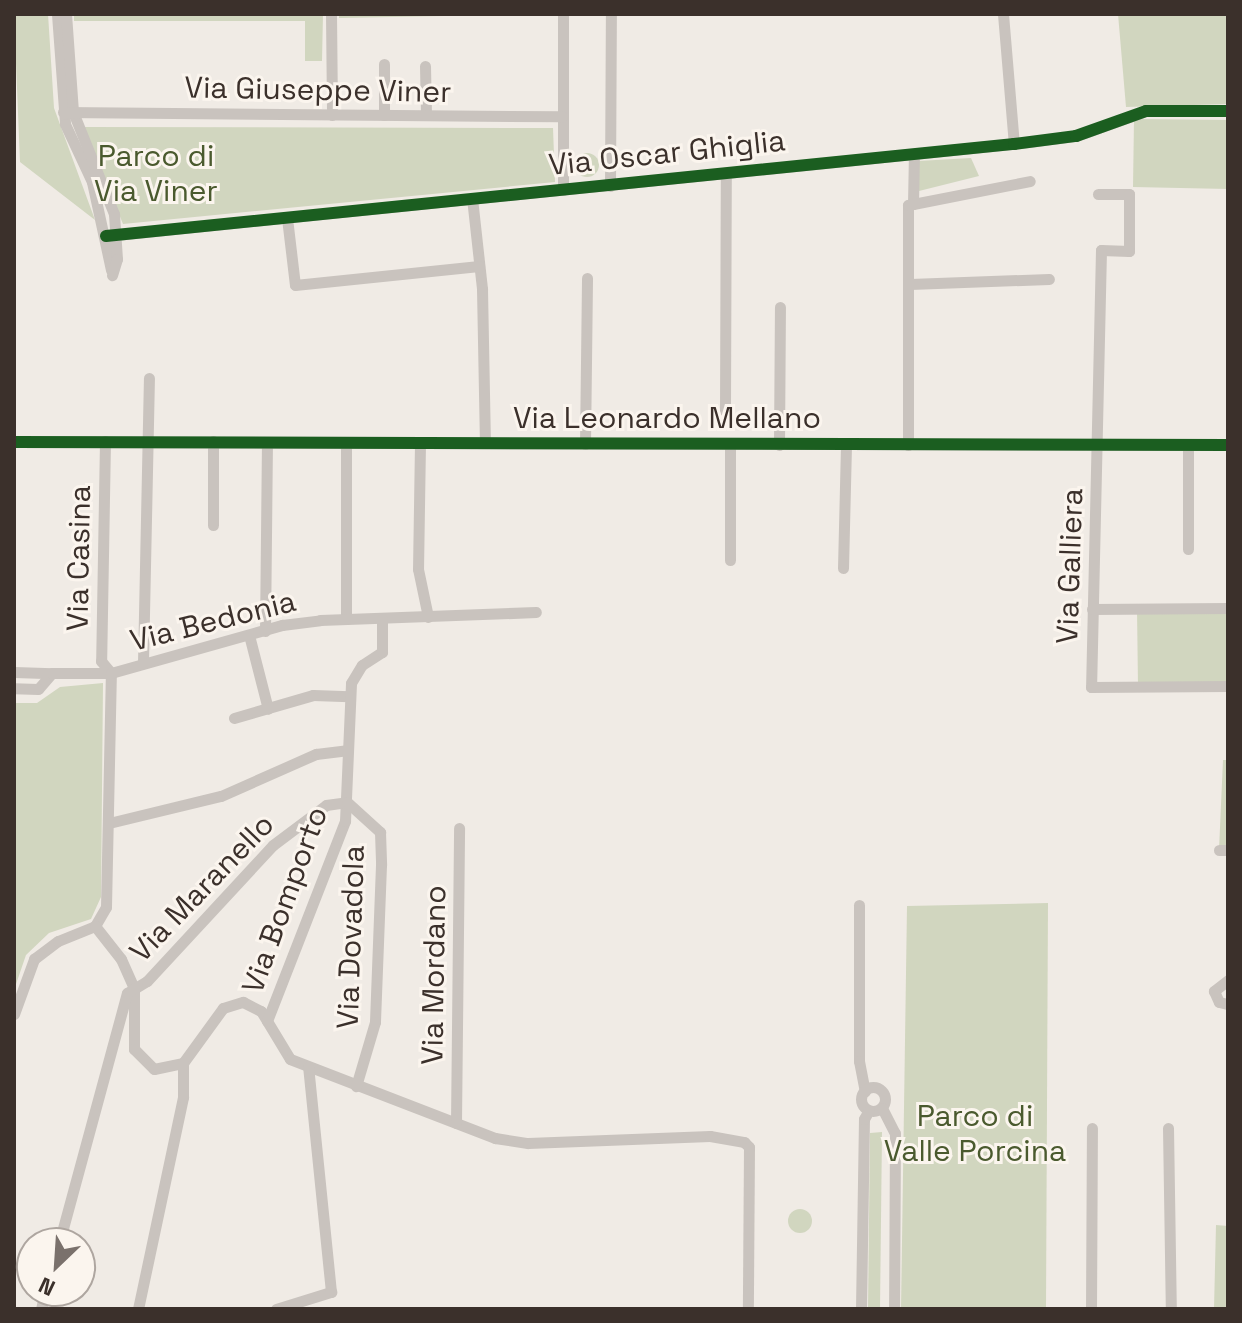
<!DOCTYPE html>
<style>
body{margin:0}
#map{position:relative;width:1242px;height:1323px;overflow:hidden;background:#f0ebe5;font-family:"Space Grotesk",sans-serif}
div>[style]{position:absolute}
.green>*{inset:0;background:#d1d6bf}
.round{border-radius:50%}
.street>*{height:11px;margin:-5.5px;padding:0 5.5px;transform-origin:5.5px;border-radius:5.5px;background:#c9c3be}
.street>.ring{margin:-5.5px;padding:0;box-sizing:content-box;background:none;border:11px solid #c9c3be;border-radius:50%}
.cycleway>*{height:12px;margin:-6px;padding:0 6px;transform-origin:6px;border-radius:6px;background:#1b5e20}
span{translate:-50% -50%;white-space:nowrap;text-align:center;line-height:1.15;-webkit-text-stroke:6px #fbf5ee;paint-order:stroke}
.street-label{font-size:30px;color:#3b302b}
.park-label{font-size:30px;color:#4a5a2e}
.frame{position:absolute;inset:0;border:16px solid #3b302b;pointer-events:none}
.north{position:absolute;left:16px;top:1227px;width:80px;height:80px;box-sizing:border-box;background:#fbf5ee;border:2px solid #aea6a0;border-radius:50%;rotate:205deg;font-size:22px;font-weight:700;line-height:32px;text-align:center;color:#3b302b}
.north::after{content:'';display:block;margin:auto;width:28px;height:36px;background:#7a716c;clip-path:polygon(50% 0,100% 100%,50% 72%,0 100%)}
</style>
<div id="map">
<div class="green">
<div style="clip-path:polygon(14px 14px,48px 14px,54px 108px,95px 220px,20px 162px)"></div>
<div style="clip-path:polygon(74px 14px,323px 14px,322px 61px,305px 61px,305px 21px,74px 21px)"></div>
<div style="clip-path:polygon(339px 14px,543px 14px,339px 18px)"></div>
<div style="clip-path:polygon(1118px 14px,1228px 14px,1228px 104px,1126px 107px)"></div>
<div style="clip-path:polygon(1134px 119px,1228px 120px,1228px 189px,1133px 187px)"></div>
<div style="clip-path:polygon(84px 127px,553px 128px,555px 182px,123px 224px)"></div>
<div class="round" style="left:575px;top:153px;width:24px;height:24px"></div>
<div style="clip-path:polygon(971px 158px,979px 176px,919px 191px,918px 161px)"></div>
<div style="clip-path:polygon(1228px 608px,1228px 686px,1138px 687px,1137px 609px)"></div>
<div style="clip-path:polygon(103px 683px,101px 897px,91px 919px,49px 933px,26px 955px,14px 990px,14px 703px,37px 703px,60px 687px)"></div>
<div style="clip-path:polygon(1223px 760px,1228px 760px,1228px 850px,1219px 850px)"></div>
<div style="clip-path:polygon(1048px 903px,1046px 1309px,901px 1309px,907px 906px)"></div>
<div style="clip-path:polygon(882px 1132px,880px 1309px,868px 1309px,870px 1133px)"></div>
<div class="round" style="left:788px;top:1209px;width:24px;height:24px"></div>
<div style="clip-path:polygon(1216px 1225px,1228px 1226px,1228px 1309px,1214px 1309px)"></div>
</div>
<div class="street">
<div style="left:57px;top:14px;width:110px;rotate:85.8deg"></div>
<div style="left:65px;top:124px;width:64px;rotate:65deg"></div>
<div style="left:92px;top:182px;width:90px;rotate:77.8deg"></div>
<div style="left:66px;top:14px;width:98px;rotate:85.9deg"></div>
<div style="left:73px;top:112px;width:110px;rotate:68.1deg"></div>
<div style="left:114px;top:214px;width:45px;rotate:86.2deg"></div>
<div style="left:117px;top:259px;width:17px;rotate:107deg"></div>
<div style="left:331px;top:14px;width:101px;rotate:89.4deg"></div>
<div style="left:563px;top:14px;width:176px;rotate:90deg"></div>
<div style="left:1003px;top:14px;width:130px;rotate:85.2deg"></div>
<div style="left:384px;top:64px;width:51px;rotate:90deg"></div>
<div style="left:425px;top:66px;width:49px;rotate:88.8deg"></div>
<div style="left:63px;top:112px;width:499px;rotate:0.5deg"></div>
<div style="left:610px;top:186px;width:172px;rotate:-89.7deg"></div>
<div style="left:1098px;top:194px;width:31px"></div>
<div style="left:1129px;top:194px;width:57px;rotate:90deg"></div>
<div style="left:1129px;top:251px;width:28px;rotate:-178deg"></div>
<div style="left:1101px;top:250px;width:437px;rotate:91.3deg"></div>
<div style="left:1091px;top:687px;width:137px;rotate:-0.4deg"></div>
<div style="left:472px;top:198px;width:92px;rotate:83.7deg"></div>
<div style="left:482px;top:289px;width:154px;rotate:88.9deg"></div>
<div style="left:913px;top:204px;width:50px;rotate:-88.9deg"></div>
<div style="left:287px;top:218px;width:67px;rotate:83.2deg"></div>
<div style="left:295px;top:285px;width:185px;rotate:-5.9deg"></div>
<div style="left:106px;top:236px;width:913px;rotate:-5.79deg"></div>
<div style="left:1014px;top:144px;width:63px;rotate:-7.4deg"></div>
<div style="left:1076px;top:136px;width:74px;rotate:-19.7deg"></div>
<div style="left:1146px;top:111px;width:82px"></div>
<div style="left:910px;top:284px;width:139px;rotate:-2.1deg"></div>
<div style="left:725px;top:411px;width:238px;rotate:-89.8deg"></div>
<div style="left:105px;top:441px;width:220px;rotate:91deg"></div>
<div style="left:101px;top:661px;width:16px;rotate:50deg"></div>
<div style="left:14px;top:442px;width:1214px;rotate:0.14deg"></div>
<div style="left:346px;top:442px;width:177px;rotate:90deg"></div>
<div style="left:420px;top:443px;width:126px;rotate:90.9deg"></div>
<div style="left:418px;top:569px;width:49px;rotate:78.2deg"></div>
<div style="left:585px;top:444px;width:166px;rotate:-89.3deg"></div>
<div style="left:730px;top:445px;width:115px;rotate:90deg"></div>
<div style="left:779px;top:445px;width:138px;rotate:-89.6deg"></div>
<div style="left:908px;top:445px;width:240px;rotate:-90deg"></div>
<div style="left:908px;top:205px;width:124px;rotate:-11.1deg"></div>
<div style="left:1188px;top:445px;width:104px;rotate:90deg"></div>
<div style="left:213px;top:525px;width:84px;rotate:-90deg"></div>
<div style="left:843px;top:568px;width:123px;rotate:-88.6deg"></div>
<div style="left:1092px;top:609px;width:136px;rotate:-0.4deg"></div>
<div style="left:265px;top:631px;width:188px;rotate:-89.4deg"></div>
<div style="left:249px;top:635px;width:76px;rotate:75.6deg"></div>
<div style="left:143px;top:662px;width:284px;rotate:-88.8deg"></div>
<div style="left:14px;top:672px;width:38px;rotate:2deg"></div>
<div style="left:52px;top:673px;width:21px;rotate:131deg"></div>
<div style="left:38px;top:689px;width:24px;rotate:-178deg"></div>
<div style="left:52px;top:673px;width:59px"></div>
<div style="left:234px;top:718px;width:82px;rotate:-16.2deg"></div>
<div style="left:313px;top:695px;width:36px;rotate:2deg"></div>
<div style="left:109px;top:823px;width:115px;rotate:-13.6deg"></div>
<div style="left:221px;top:796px;width:104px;rotate:-23.9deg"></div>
<div style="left:316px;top:754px;width:31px;rotate:-7deg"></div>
<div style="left:1219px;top:850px;width:9px"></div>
<div style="left:859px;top:905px;width:156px;rotate:90deg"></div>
<div style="left:859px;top:1061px;width:31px;rotate:79deg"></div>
<div style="left:95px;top:926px;width:22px;rotate:-60deg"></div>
<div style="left:106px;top:907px;width:234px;rotate:-88.8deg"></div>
<div style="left:111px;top:673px;width:178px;rotate:-15.7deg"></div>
<div style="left:282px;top:625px;width:38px;rotate:-7deg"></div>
<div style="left:320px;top:620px;width:216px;rotate:-2.1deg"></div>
<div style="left:1228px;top:980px;width:18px;rotate:142deg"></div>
<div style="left:1214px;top:991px;width:12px;rotate:66deg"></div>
<div style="left:1219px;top:1002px;width:9px;rotate:13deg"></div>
<div style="left:14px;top:1014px;width:59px;rotate:-70deg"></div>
<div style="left:34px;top:959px;width:30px;rotate:-37deg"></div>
<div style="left:58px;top:941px;width:40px;rotate:-22deg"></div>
<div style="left:95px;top:926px;width:42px;rotate:51.8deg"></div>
<div style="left:121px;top:959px;width:32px;rotate:66deg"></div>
<div style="left:134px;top:988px;width:61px;rotate:90deg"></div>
<div style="left:134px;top:1049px;width:28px;rotate:45deg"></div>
<div style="left:154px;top:1069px;width:30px;rotate:-12deg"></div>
<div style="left:183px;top:1063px;width:68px;rotate:-54deg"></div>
<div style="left:223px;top:1008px;width:21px;rotate:-17deg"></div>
<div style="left:243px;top:1002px;width:20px;rotate:27deg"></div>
<div style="left:261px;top:1011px;width:56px;rotate:58.9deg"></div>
<div style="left:290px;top:1059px;width:220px;rotate:21.1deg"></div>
<div style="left:495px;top:1138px;width:33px;rotate:9deg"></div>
<div style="left:528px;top:1143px;width:182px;rotate:-2.2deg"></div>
<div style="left:710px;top:1136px;width:35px;rotate:10deg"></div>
<div style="left:744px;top:1142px;width:7px;rotate:45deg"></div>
<div style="left:749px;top:1147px;width:162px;rotate:90.4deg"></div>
<div style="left:267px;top:1021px;width:215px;rotate:-68.7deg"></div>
<div style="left:345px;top:821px;width:138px;rotate:-87.5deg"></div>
<div style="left:351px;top:683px;width:21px;rotate:-59deg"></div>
<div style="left:362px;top:665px;width:24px;rotate:-33deg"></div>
<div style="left:382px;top:652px;width:33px;rotate:-90deg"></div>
<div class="ring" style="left:861px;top:1087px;width:13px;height:13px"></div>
<div style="left:882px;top:1108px;width:28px;rotate:63deg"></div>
<div style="left:895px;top:1133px;width:176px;rotate:90.3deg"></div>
<div style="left:456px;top:1123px;width:295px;rotate:-89.4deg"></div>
<div style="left:1168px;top:1128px;width:181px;rotate:89.1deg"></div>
<div style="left:59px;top:1243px;width:259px;rotate:-74.8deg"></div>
<div style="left:127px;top:993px;width:23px;rotate:-31deg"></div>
<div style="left:147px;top:981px;width:185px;rotate:-47.2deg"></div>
<div style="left:273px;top:845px;width:66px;rotate:-37deg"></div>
<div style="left:326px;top:805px;width:21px;rotate:-8deg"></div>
<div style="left:347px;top:802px;width:45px;rotate:42.3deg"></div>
<div style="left:380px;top:832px;width:33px;rotate:88deg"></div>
<div style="left:381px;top:865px;width:157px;rotate:92.2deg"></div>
<div style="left:375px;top:1022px;width:67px;rotate:106.5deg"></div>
<div style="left:41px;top:1309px;width:18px;rotate:-77deg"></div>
<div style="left:138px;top:1309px;width:217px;rotate:-78deg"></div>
<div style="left:183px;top:1097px;width:34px;rotate:-90deg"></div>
<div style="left:276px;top:1309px;width:58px;rotate:-17.2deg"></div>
<div style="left:331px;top:1292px;width:226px;rotate:-95.8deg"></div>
<div style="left:861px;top:1309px;width:190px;rotate:-89.1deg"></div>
<div style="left:864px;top:1119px;width:10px;rotate:-61deg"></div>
<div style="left:1091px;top:1309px;width:181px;rotate:-89.7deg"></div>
</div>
<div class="cycleway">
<div style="left:106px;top:236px;width:913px;rotate:-5.79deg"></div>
<div style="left:1014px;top:144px;width:63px;rotate:-7.4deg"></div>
<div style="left:1076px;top:136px;width:74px;rotate:-19.7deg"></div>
<div style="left:1146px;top:111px;width:82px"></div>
<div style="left:14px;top:442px;width:1214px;rotate:0.14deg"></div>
</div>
<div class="street-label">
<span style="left:318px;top:90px;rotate:1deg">Via Giuseppe Viner</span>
<span style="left:667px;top:153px;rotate:-6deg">Via Oscar Ghiglia</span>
<span style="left:667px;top:418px">Via Leonardo Mellano</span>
<span style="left:79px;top:558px;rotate:-89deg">Via Casina</span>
<span style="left:1070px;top:566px;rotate:-88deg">Via Galliera</span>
<span style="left:213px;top:621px;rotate:-14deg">Via Bedonia</span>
<span style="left:202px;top:888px;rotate:-46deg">Via Maranello</span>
<span style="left:285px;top:900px;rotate:-70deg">Via Bomporto</span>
<span style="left:351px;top:937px;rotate:-88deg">Via Dovadola</span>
<span style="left:434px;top:975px;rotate:-89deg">Via Mordano</span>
</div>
<div class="park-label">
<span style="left:156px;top:173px">Parco di<br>Via Viner</span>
<span style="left:975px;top:1133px">Parco di<br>Valle Porcina</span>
</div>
<div class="frame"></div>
<div class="north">N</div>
</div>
